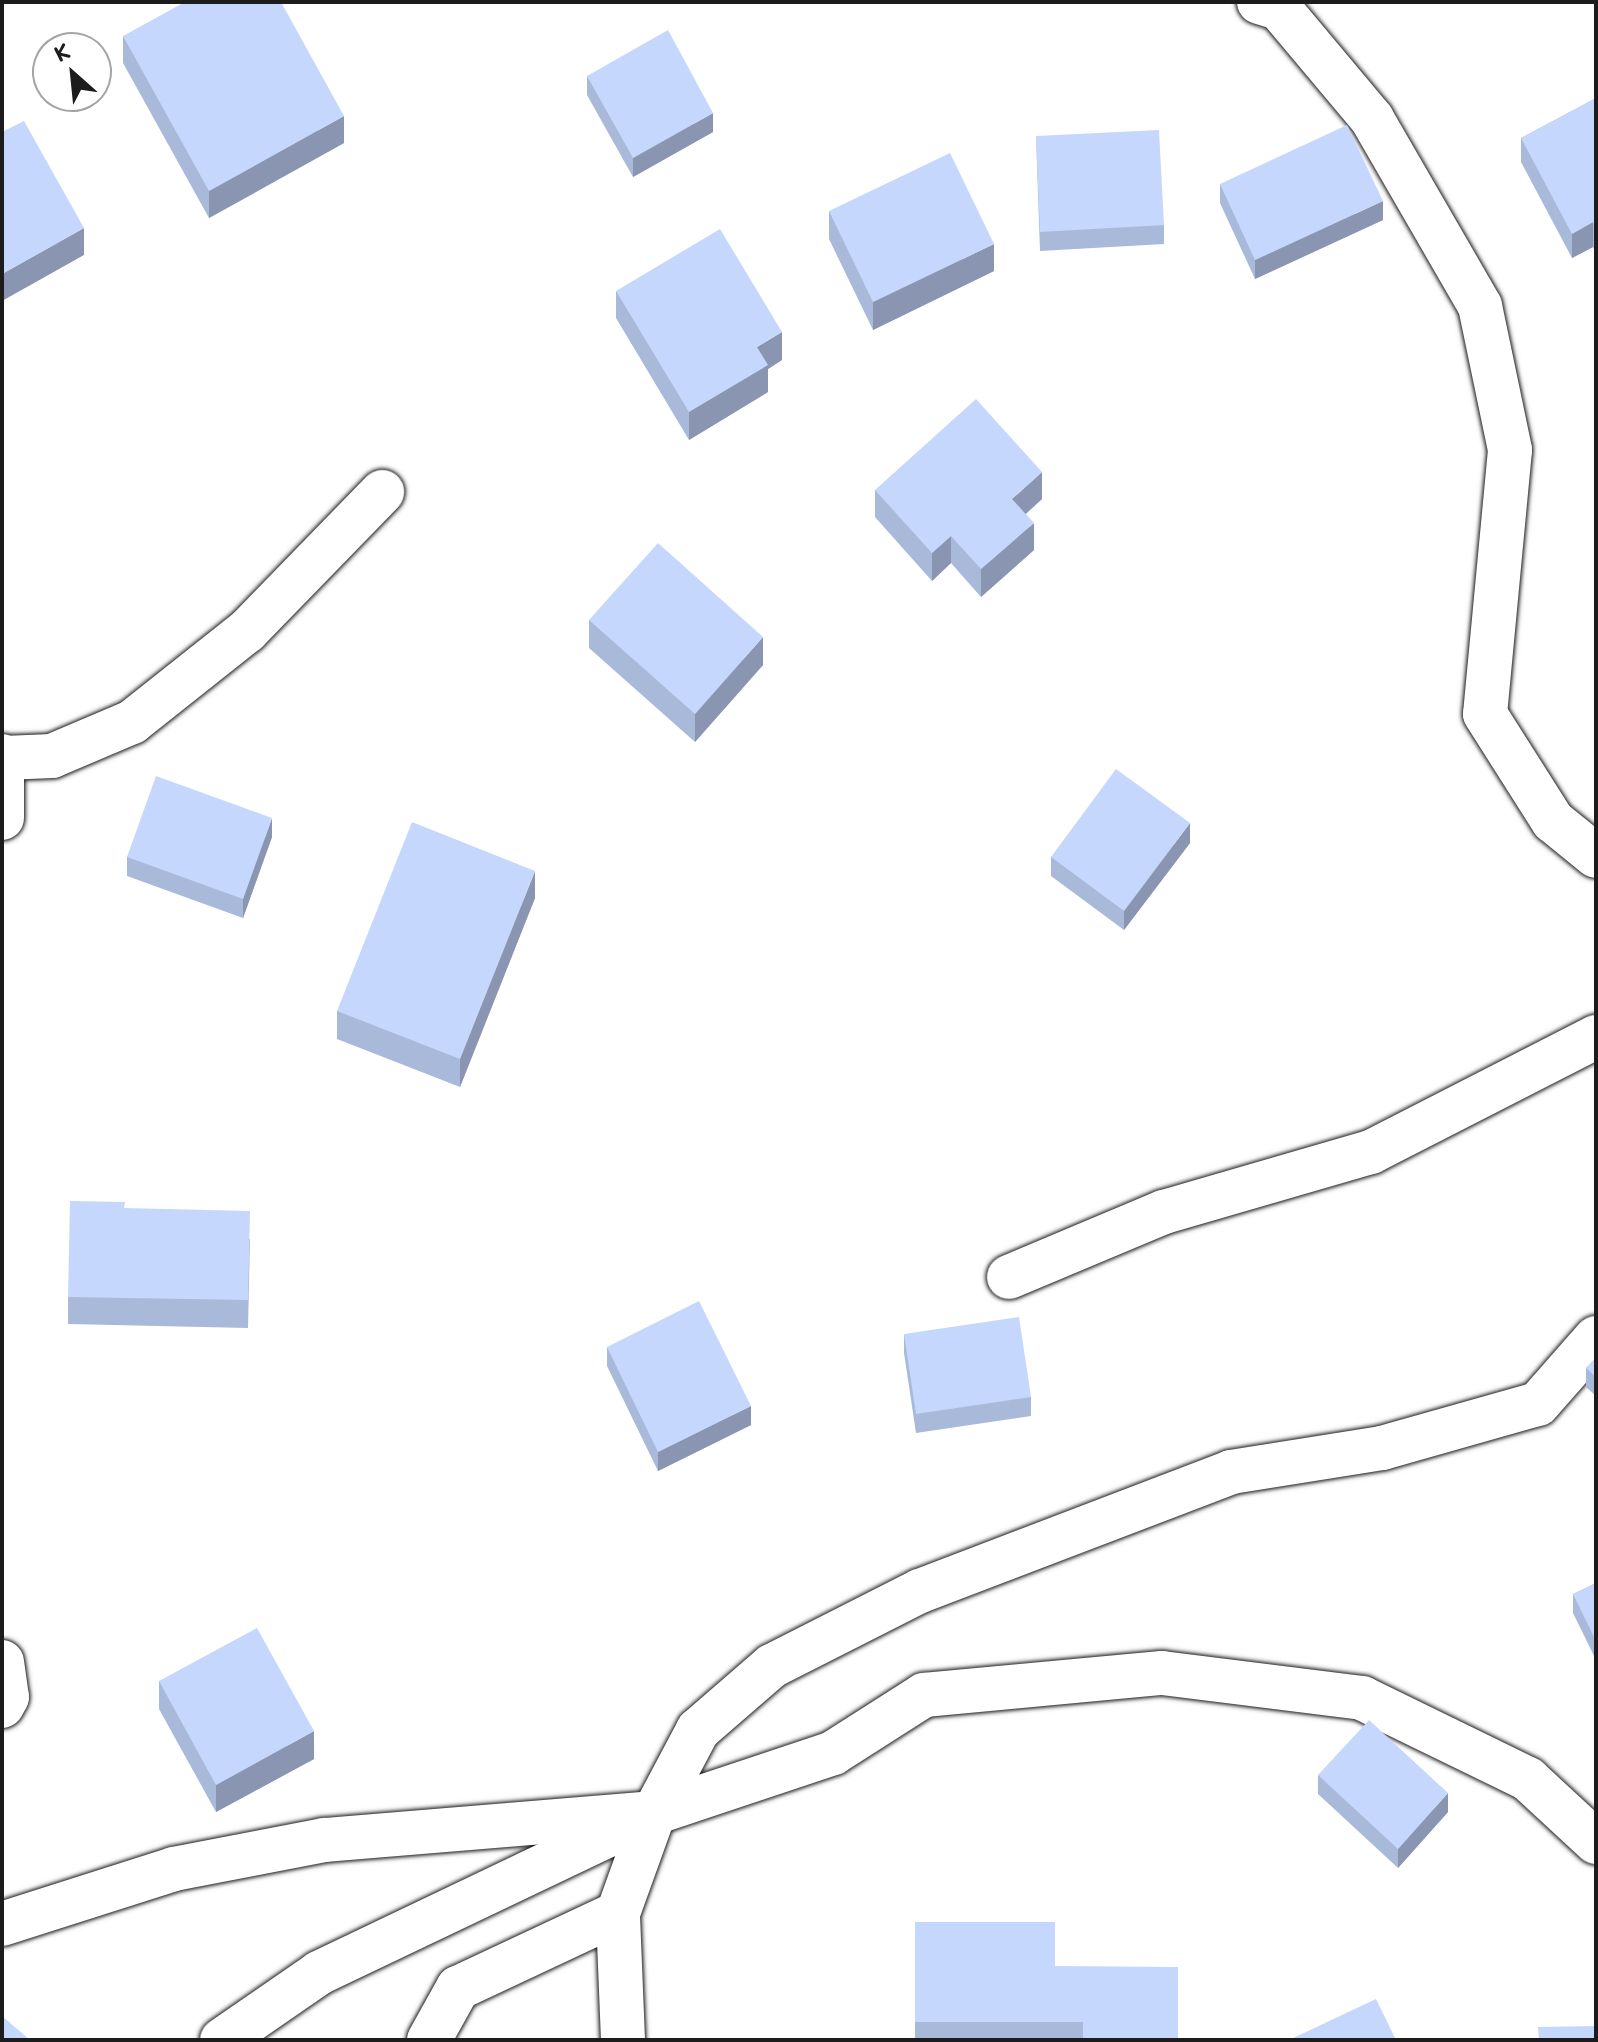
<!DOCTYPE html>
<style>
body{margin:0}
#map{position:relative;width:1598px;height:2042px;overflow:hidden;background:#fff;font-family:Mali,sans-serif}
div>[style]{position:absolute}
.roads{filter:drop-shadow(0 0 2px #1c1c1c) drop-shadow(0 0 2px #1c1c1c)}
.minor>*{height:44px;margin:-22px;padding:0 22px;transform-origin:22px;border-radius:22px;background:#fff}
.tertiary>*{height:44px;margin:-22px;padding:0 22px;transform-origin:22px;border-radius:22px;background:#fff}
.wall>*{inset:0;background:#a9b9da}
.shaded-wall>*{inset:0;background:#8a96b1}
.building>*{inset:0;background:#c5d7fd}
span{translate:-50% -50%;white-space:nowrap;text-align:center;line-height:1.15;-webkit-text-stroke:7px #fff;paint-order:stroke}
.frame{position:absolute;inset:0;border:4px solid #1c1c1c;pointer-events:none}
.north{position:absolute;left:32px;top:32px;width:80px;height:80px;box-sizing:border-box;background:#fff;border:2px solid #a4a4a4;border-radius:50%;rotate:333deg;font-size:22px;font-weight:700;line-height:32px;text-align:center;color:#1c1c1c}
.north::after{content:'';display:block;margin:auto;width:28px;height:36px;background:#1c1c1c;clip-path:polygon(50% 0,100% 100%,50% 72%,0 100%)}
</style>
<div id="map">
<div class="roads">
<div class="minor">
<div style="left:1259px;top:2px;width:21px;rotate:17deg"></div>
<div style="left:1279px;top:8px;width:145px;rotate:50deg"></div>
<div style="left:1372px;top:119px;width:216px;rotate:60deg"></div>
<div style="left:1480px;top:306px;width:147px;rotate:78.2deg"></div>
<div style="left:1510px;top:450px;width:265px;rotate:95.4deg"></div>
<div style="left:1485px;top:714px;width:127px;rotate:57.6deg"></div>
<div style="left:1553px;top:821px;width:55px;rotate:39.1deg"></div>
<div style="left:4px;top:758px;width:48px;rotate:-2.4deg"></div>
<div style="left:52px;top:756px;width:87px;rotate:-23deg"></div>
<div style="left:132px;top:722px;width:147px;rotate:-38.4deg"></div>
<div style="left:247px;top:631px;width:194px;rotate:-45.8deg"></div>
<div style="left:1009px;top:1277px;width:168px;rotate:-22.8deg"></div>
<div style="left:1164px;top:1212px;width:216px;rotate:-16.2deg"></div>
<div style="left:1371px;top:1152px;width:253px;rotate:-27.1deg"></div>
<div style="left:222px;top:2040px;width:118px;rotate:-34.6deg"></div>
<div style="left:319px;top:1973px;width:369px;rotate:-25.5deg"></div>
<div style="left:429px;top:2040px;width:60px;rotate:-60.9deg"></div>
<div style="left:458px;top:1988px;width:177px;rotate:-25.1deg"></div>
<div style="left:623px;top:2040px;width:127px;rotate:-92.3deg"></div>
<div style="left:618px;top:1913px;width:106px;rotate:-70.2deg"></div>
<div style="left:654px;top:1813px;width:94px;rotate:-62.1deg"></div>
<div style="left:698px;top:1730px;width:98px;rotate:-40.9deg"></div>
<div style="left:772px;top:1666px;width:166px;rotate:-26.9deg"></div>
<div style="left:920px;top:1591px;width:333px;rotate:-20.9deg"></div>
<div style="left:1231px;top:1472px;width:153px;rotate:-9deg"></div>
<div style="left:1382px;top:1448px;width:162px;rotate:-15.8deg"></div>
<div style="left:1538px;top:1404px;width:88px;rotate:-48.7deg"></div>
</div>
<div class="tertiary">
<div style="left:2px;top:756px;width:62px;rotate:90deg"></div>
<div style="left:2px;top:1662px;width:35px;rotate:82deg"></div>
<div style="left:7px;top:1697px;width:10px;rotate:119deg"></div>
<div style="left:2px;top:1924px;width:181px;rotate:-17.7deg"></div>
<div style="left:174px;top:1869px;width:153px;rotate:-10.9deg"></div>
<div style="left:324px;top:1840px;width:331px;rotate:-4.7deg"></div>
<div style="left:654px;top:1813px;width:189px;rotate:-18.5deg"></div>
<div style="left:833px;top:1753px;width:108px;rotate:-32.5deg"></div>
<div style="left:924px;top:1695px;width:239px;rotate:-5.3deg"></div>
<div style="left:1162px;top:1673px;width:202px;rotate:7.1deg"></div>
<div style="left:1362px;top:1698px;width:185px;rotate:26deg"></div>
<div style="left:1528px;top:1779px;width:93px;rotate:42.8deg"></div>
</div>
</div>
<div class="wall">
<div style="clip-path:polygon(123px 36px,344px 143px,209px 218px,123px 63px)"></div>
<div style="clip-path:polygon(587px 76px,713px 132px,633px 177px,587px 95px)"></div>
<div style="clip-path:polygon(1596px 98px,1596px 255px,1593px 247px,1572px 258px,1521px 162px,1521px 138px)"></div>
<div style="clip-path:polygon(1036px 136px,1164px 225px,1164px 244px,1040px 251px)"></div>
<div style="clip-path:polygon(1220px 184px,1383px 220px,1255px 279px,1220px 203px)"></div>
<div style="clip-path:polygon(829px 211px,994px 271px,873px 330px,829px 239px)"></div>
<div style="clip-path:polygon(616px 291px,782px 360px,768px 369px,768px 392px,689px 440px,616px 318px)"></div>
<div style="clip-path:polygon(875px 490px,1042px 499px,1026px 514px,1034px 550px,981px 597px,951px 563px,932px 581px,875px 517px)"></div>
<div style="clip-path:polygon(589px 620px,763px 665px,695px 742px,589px 648px)"></div>
<div style="clip-path:polygon(272px 837px,243px 918px,127px 876px,127px 857px)"></div>
<div style="clip-path:polygon(1190px 843px,1124px 930px,1051px 876px,1051px 857px)"></div>
<div style="clip-path:polygon(535px 898px,460px 1087px,337px 1039px,337px 1011px)"></div>
<div style="clip-path:polygon(125px 1208px,250px 1239px,248px 1328px,68px 1324px,68px 1297px)"></div>
<div style="clip-path:polygon(904px 1334px,1031px 1397px,1031px 1416px,916px 1433px,904px 1353px)"></div>
<div style="clip-path:polygon(607px 1347px,751px 1425px,658px 1471px,607px 1366px)"></div>
<div style="clip-path:polygon(1596px 1358px,1596px 1396px,1586px 1387px,1586px 1368px)"></div>
<div style="clip-path:polygon(1596px 1583px,1596px 1660px,1573px 1613px,1573px 1594px)"></div>
<div style="clip-path:polygon(159px 1681px,314px 1759px,216px 1812px,159px 1709px)"></div>
<div style="clip-path:polygon(1318px 1775px,1448px 1812px,1398px 1868px,1318px 1794px)"></div>
<div style="clip-path:polygon(915px 1922px,1055px 1966px,1178px 2040px,915px 2040px)"></div>
</div>
<div class="shaded-wall">
<div style="clip-path:polygon(713px 113px,713px 132px,633px 177px,633px 158px)"></div>
<div style="clip-path:polygon(344px 116px,344px 143px,209px 218px,209px 191px)"></div>
<div style="clip-path:polygon(1383px 201px,1383px 220px,1255px 279px,1255px 260px)"></div>
<div style="clip-path:polygon(1593px 222px,1593px 247px,1572px 258px,1572px 234px)"></div>
<div style="clip-path:polygon(84px 228px,84px 255px,2px 301px,2px 274px)"></div>
<div style="clip-path:polygon(994px 244px,994px 271px,873px 330px,873px 302px)"></div>
<div style="clip-path:polygon(782px 332px,782px 360px,768px 369px,768px 392px,689px 440px,689px 412px,757px 347px)"></div>
<div style="clip-path:polygon(1042px 472px,1042px 499px,1012px 526px,1012px 499px)"></div>
<div style="clip-path:polygon(1034px 523px,1034px 550px,981px 597px,981px 569px)"></div>
<div style="clip-path:polygon(951px 536px,951px 563px,932px 581px,932px 553px)"></div>
<div style="clip-path:polygon(763px 637px,763px 665px,695px 742px,695px 714px)"></div>
<div style="clip-path:polygon(272px 818px,272px 837px,243px 918px,243px 899px)"></div>
<div style="clip-path:polygon(1190px 823px,1190px 843px,1124px 930px,1124px 911px)"></div>
<div style="clip-path:polygon(535px 871px,535px 898px,460px 1087px,460px 1059px)"></div>
<div style="clip-path:polygon(751px 1406px,751px 1425px,658px 1471px,658px 1452px)"></div>
<div style="clip-path:polygon(314px 1731px,314px 1759px,216px 1812px,216px 1785px)"></div>
<div style="clip-path:polygon(1448px 1793px,1448px 1812px,1398px 1868px,1398px 1849px)"></div>
</div>
<div class="building">
<div style="clip-path:polygon(185px 2px,281px 2px,344px 116px,209px 191px,123px 36px)"></div>
<div style="clip-path:polygon(668px 30px,713px 113px,633px 158px,587px 76px)"></div>
<div style="clip-path:polygon(1596px 98px,1596px 231px,1593px 222px,1572px 234px,1521px 138px)"></div>
<div style="clip-path:polygon(24px 121px,84px 228px,2px 274px,2px 132px)"></div>
<div style="clip-path:polygon(1347px 125px,1383px 201px,1255px 260px,1220px 184px)"></div>
<div style="clip-path:polygon(1159px 130px,1164px 225px,1040px 232px,1036px 136px)"></div>
<div style="clip-path:polygon(950px 153px,994px 244px,873px 302px,829px 211px)"></div>
<div style="clip-path:polygon(720px 229px,782px 332px,757px 347px,768px 365px,689px 412px,616px 291px)"></div>
<div style="clip-path:polygon(976px 399px,1042px 472px,1012px 499px,1034px 523px,981px 569px,951px 536px,932px 553px,875px 490px)"></div>
<div style="clip-path:polygon(658px 543px,763px 637px,695px 714px,589px 620px)"></div>
<div style="clip-path:polygon(1116px 769px,1190px 823px,1124px 911px,1051px 857px)"></div>
<div style="clip-path:polygon(156px 776px,272px 818px,243px 899px,127px 857px)"></div>
<div style="clip-path:polygon(412px 822px,535px 871px,460px 1059px,337px 1011px)"></div>
<div style="clip-path:polygon(70px 1201px,125px 1202px,124px 1208px,250px 1211px,248px 1300px,68px 1297px)"></div>
<div style="clip-path:polygon(699px 1301px,751px 1406px,658px 1452px,607px 1347px)"></div>
<div style="clip-path:polygon(1019px 1317px,1031px 1397px,916px 1414px,904px 1334px)"></div>
<div style="clip-path:polygon(1596px 1358px,1596px 1377px,1586px 1368px)"></div>
<div style="clip-path:polygon(1596px 1583px,1596px 1641px,1573px 1594px)"></div>
<div style="clip-path:polygon(257px 1628px,314px 1731px,216px 1785px,159px 1681px)"></div>
<div style="clip-path:polygon(1369px 1720px,1448px 1793px,1398px 1849px,1318px 1775px)"></div>
<div style="clip-path:polygon(915px 1922px,1055px 1922px,1055px 1966px,1178px 1967px,1178px 2040px,1083px 2040px,1083px 2022px,915px 2022px)"></div>
<div style="clip-path:polygon(1376px 1999px,1396px 2040px,1289px 2040px)"></div>
<div style="clip-path:polygon(2px 2016px,30px 2040px,2px 2040px)"></div>
<div style="clip-path:polygon(1596px 2026px,1596px 2040px,1539px 2040px,1538px 2027px)"></div>
</div>
<div class="frame"></div>
<div class="north">K</div>
</div>
